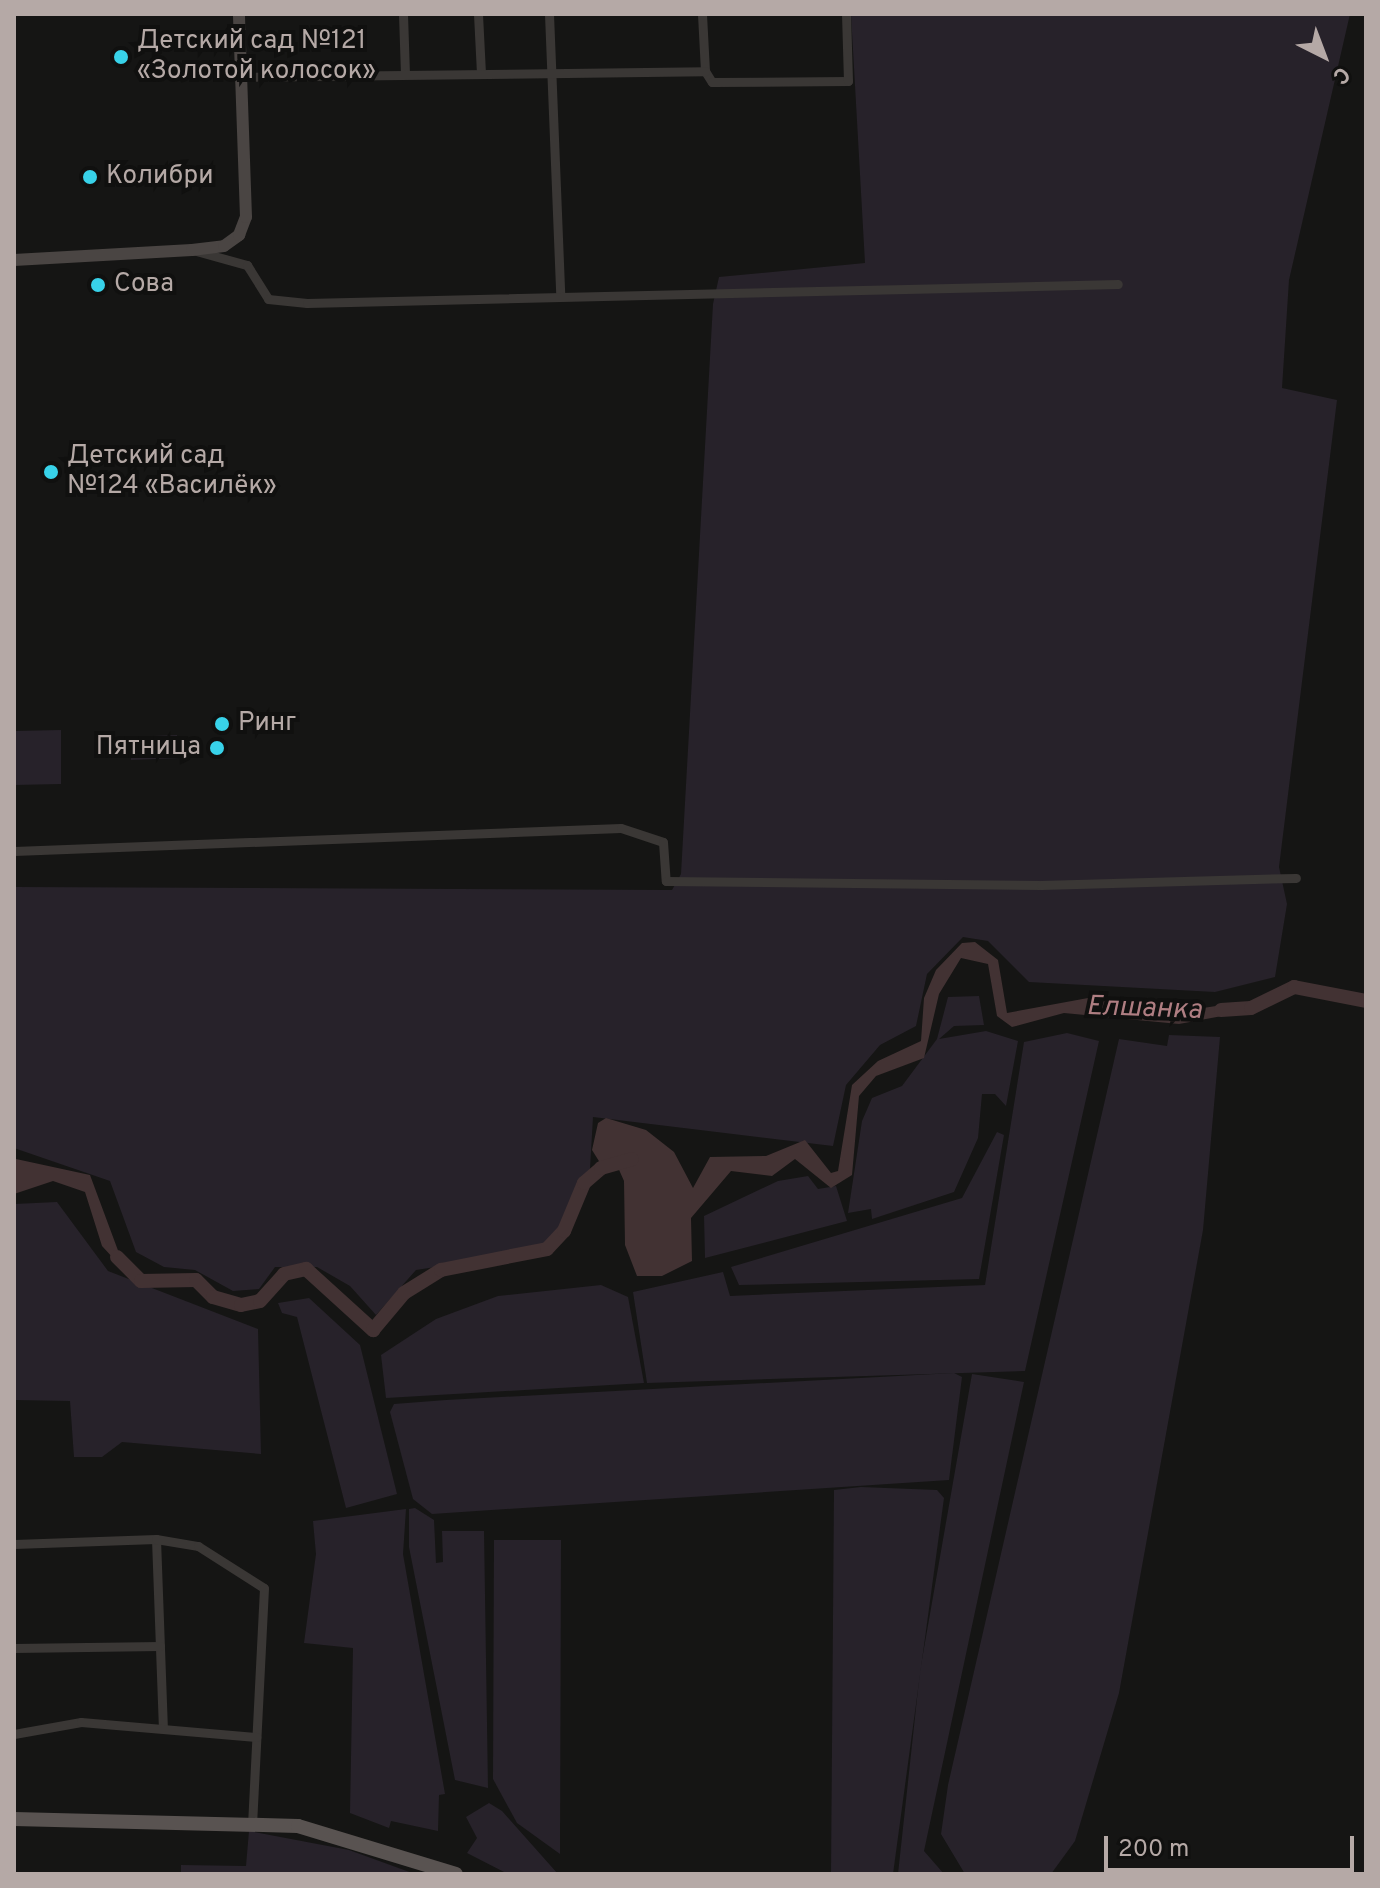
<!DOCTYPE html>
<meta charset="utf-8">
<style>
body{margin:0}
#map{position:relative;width:1380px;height:1888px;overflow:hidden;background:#151514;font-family:Overpass,sans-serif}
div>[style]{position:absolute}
.green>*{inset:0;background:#27222a}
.water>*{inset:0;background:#423233}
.river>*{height:14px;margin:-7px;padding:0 7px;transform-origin:7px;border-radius:7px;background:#423233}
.street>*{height:9px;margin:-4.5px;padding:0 4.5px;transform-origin:4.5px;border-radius:4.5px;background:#3a3735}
.secondary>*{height:12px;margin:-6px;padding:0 6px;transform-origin:6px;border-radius:6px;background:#4a4543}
.primary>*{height:14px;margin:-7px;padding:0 7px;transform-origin:7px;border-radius:7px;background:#595351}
.dots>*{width:22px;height:22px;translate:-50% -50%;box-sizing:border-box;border:4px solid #10100f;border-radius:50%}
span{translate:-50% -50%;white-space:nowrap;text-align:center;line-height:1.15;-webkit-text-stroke:8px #10100f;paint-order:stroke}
.poi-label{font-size:26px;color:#b5a9a6}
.left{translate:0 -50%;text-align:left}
.right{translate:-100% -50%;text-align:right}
.water-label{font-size:28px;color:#af7e82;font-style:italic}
.frame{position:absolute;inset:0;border:16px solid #b5a9a6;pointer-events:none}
.north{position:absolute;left:1284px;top:16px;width:80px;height:80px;-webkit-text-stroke:6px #10100f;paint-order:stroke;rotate:138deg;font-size:22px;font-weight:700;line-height:32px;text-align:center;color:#b5a9a6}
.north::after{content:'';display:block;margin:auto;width:28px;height:36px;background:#b5a9a6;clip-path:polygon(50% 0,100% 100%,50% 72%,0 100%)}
.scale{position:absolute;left:1104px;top:1836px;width:250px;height:36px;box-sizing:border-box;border:4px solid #b5a9a6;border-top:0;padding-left:10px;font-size:24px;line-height:28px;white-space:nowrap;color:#b5a9a6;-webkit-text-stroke:6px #10100f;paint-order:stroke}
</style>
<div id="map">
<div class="green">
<div style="clip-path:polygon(851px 14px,1350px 14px,1289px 280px,1282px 388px,1337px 400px,1279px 867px,1287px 904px,1275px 977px,1215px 992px,1029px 982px,988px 941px,963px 937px,927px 974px,916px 1026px,880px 1045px,846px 1085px,833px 1146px,593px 1117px,590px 1169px,553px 1238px,533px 1252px,416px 1270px,376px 1315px,350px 1286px,317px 1267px,275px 1267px,259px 1289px,233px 1291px,195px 1270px,164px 1267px,136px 1252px,110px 1181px,14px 1148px,14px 887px,672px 890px,681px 874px,713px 304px,719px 277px,865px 263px)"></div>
<div style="clip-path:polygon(61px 730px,61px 784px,14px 785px,15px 731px)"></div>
<div style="clip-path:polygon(177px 735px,179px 758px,131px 760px,130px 737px)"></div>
<div style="clip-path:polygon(979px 996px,984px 1025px,954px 1026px,939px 1039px,986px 1031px,1018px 1041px,1006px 1106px,995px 1094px,982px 1094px,978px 1138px,954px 1192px,872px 1219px,871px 1209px,848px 1213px,862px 1121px,872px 1098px,902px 1086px,937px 1039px,948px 997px)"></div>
<div style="clip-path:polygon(1067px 1033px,1099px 1041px,1025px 1371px,647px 1383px,633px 1292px,723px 1272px,730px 1296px,985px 1285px,1024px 1042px)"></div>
<div style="clip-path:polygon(1169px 1035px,1220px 1037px,1203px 1230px,1119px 1693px,1075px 1841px,1051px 1874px,965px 1874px,941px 1834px,948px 1785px,1119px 1039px,1167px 1046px)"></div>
<div style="clip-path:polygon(997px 1132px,1004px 1135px,979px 1279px,739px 1285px,731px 1267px,962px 1198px)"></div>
<div style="clip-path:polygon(808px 1176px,818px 1189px,836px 1186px,847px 1221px,705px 1258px,704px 1216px,778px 1181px)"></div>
<div style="clip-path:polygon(57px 1202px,108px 1271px,258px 1329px,261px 1454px,122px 1442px,102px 1457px,74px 1457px,70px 1401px,14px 1400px,14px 1204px)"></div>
<div style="clip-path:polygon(601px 1285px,628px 1297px,644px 1383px,386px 1398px,381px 1355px,436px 1319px,498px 1296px)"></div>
<div style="clip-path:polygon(309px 1298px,360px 1345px,397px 1494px,346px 1508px,297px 1317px,282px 1313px,278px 1303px)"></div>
<div style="clip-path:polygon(954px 1373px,962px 1377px,949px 1480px,432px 1514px,413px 1499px,390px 1412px,394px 1404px,446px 1400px)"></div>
<div style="clip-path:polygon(972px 1374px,1024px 1382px,924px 1851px,944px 1874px,898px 1874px,920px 1671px)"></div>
<div style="clip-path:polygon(861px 1487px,937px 1490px,944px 1498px,893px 1874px,831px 1874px,834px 1490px)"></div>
<div style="clip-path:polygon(415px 1508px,434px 1520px,436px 1563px,443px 1562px,442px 1531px,484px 1531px,488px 1788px,455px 1780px,409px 1547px,409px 1509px)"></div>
<div style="clip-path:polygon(406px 1509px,403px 1554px,445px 1794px,439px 1795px,438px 1831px,391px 1821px,389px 1828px,350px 1813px,353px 1648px,304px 1643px,316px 1554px,313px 1521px)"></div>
<div style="clip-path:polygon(494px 1540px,561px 1540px,560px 1854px,517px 1823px,493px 1779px)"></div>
<div style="clip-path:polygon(489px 1803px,502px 1811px,558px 1874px,508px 1874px,467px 1853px,477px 1838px,466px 1817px)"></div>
<div style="clip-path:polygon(249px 1831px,349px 1850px,415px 1874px,181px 1874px,181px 1865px,246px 1866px)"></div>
</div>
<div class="water">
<div style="clip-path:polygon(975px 942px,998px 960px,1007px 1013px,1088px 998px,1190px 1010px,1242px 1002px,1238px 1010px,1249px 1011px,1179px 1024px,1064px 1013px,1012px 1027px,997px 1016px,988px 964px,961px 958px,939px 994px,924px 1058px,876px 1076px,859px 1096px,852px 1175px,831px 1188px,795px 1159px,772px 1176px,731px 1171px,691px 1218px,692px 1261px,662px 1276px,637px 1276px,625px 1245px,624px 1181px,616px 1163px,602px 1166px,592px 1150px,598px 1123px,606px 1118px,646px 1130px,674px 1152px,693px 1188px,710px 1157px,766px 1156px,805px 1140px,831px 1173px,838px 1171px,852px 1085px,878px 1061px,921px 1041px,924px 998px,936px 970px,962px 943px)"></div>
<div style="clip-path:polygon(16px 1159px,90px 1175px,126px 1272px,102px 1246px,85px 1192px,53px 1181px,14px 1194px)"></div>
</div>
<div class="river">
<div style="left:1221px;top:1010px;width:30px;rotate:-4deg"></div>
<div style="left:1251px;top:1008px;width:48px;rotate:-26deg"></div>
<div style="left:1294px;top:987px;width:73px;rotate:11deg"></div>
<div style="left:117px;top:1257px;width:34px;rotate:45deg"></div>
<div style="left:141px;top:1281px;width:55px;rotate:-1deg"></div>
<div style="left:196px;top:1280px;width:24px;rotate:45deg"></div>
<div style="left:213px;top:1297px;width:29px;rotate:16deg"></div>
<div style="left:241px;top:1305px;width:19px;rotate:-12deg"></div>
<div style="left:260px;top:1301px;width:36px;rotate:-48deg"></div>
<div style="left:284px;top:1274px;width:23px;rotate:-13deg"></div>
<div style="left:306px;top:1269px;width:91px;rotate:42.3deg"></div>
<div style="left:373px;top:1330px;width:48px;rotate:-50deg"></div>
<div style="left:404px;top:1293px;width:44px;rotate:-31.9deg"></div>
<div style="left:441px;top:1270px;width:108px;rotate:-11.2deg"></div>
<div style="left:547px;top:1249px;width:25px;rotate:-47deg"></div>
<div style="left:564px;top:1231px;width:52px;rotate:-67.4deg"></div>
<div style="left:584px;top:1183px;width:23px;rotate:-41deg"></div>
<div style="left:601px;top:1168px;width:32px;rotate:-16deg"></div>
</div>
<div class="street">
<div style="left:403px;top:14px;width:60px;rotate:88.1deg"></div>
<div style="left:478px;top:14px;width:59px;rotate:87.1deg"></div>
<div style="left:549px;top:14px;width:279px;rotate:87.7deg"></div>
<div style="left:702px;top:14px;width:57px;rotate:87deg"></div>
<div style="left:705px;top:71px;width:13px;rotate:58deg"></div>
<div style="left:712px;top:82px;width:136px;rotate:-0.4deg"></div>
<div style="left:848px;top:81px;width:67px;rotate:-91.7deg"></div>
<div style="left:241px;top:77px;width:464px;rotate:-0.7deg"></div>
<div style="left:196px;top:251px;width:53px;rotate:15.4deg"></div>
<div style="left:247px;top:265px;width:40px;rotate:58deg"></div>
<div style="left:268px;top:299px;width:39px;rotate:6deg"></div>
<div style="left:307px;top:303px;width:811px;rotate:-1.34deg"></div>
<div style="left:14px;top:851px;width:607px;rotate:-2.17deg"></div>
<div style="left:621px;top:828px;width:44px;rotate:18.4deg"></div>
<div style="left:663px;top:842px;width:39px;rotate:86deg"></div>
<div style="left:666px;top:881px;width:375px;rotate:0.6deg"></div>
<div style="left:1041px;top:885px;width:255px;rotate:-1.6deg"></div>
<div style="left:156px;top:1539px;width:188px;rotate:87.9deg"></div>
<div style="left:14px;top:1544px;width:142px;rotate:-2deg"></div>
<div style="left:156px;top:1539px;width:43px;rotate:9.5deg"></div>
<div style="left:198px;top:1546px;width:78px;rotate:32.5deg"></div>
<div style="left:264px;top:1588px;width:234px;rotate:92.9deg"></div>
<div style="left:14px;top:1648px;width:146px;rotate:-0.8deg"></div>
<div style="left:14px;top:1734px;width:68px;rotate:-10.2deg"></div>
<div style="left:81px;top:1722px;width:176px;rotate:4.9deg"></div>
</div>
<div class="secondary">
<div style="left:14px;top:260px;width:178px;rotate:-3.2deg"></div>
<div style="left:192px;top:250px;width:32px;rotate:-7deg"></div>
<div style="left:224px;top:246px;width:19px;rotate:-36deg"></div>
<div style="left:239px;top:235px;width:19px;rotate:-69deg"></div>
<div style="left:246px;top:217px;width:203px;rotate:-92deg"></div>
</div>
<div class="primary">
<div style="left:14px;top:1819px;width:284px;rotate:1.4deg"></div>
<div style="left:298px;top:1826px;width:165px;rotate:16.9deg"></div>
</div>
<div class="dots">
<div style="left:121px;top:57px;background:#38d2e9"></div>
<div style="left:90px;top:177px;background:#38d2e9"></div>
<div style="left:98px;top:285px;background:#38d2e9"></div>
<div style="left:51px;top:472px;background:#38d2e9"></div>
<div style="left:222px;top:724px;background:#38d2e9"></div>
<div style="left:217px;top:748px;background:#38d2e9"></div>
</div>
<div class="poi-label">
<span class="left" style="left:137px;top:57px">Детский сад №121<br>«Золотой колосок»</span>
<span class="left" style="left:106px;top:177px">Колибри</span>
<span class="left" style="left:114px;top:285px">Сова</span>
<span class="left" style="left:67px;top:472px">Детский сад<br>№124 «Василёк»</span>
<span class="left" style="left:238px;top:724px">Ринг</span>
<span class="right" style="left:201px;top:748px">Пятница</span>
</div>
<div class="water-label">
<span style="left:1144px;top:1009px;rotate:2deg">Елшанка</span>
</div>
<div class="frame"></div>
<div class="north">С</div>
<div class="scale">200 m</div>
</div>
